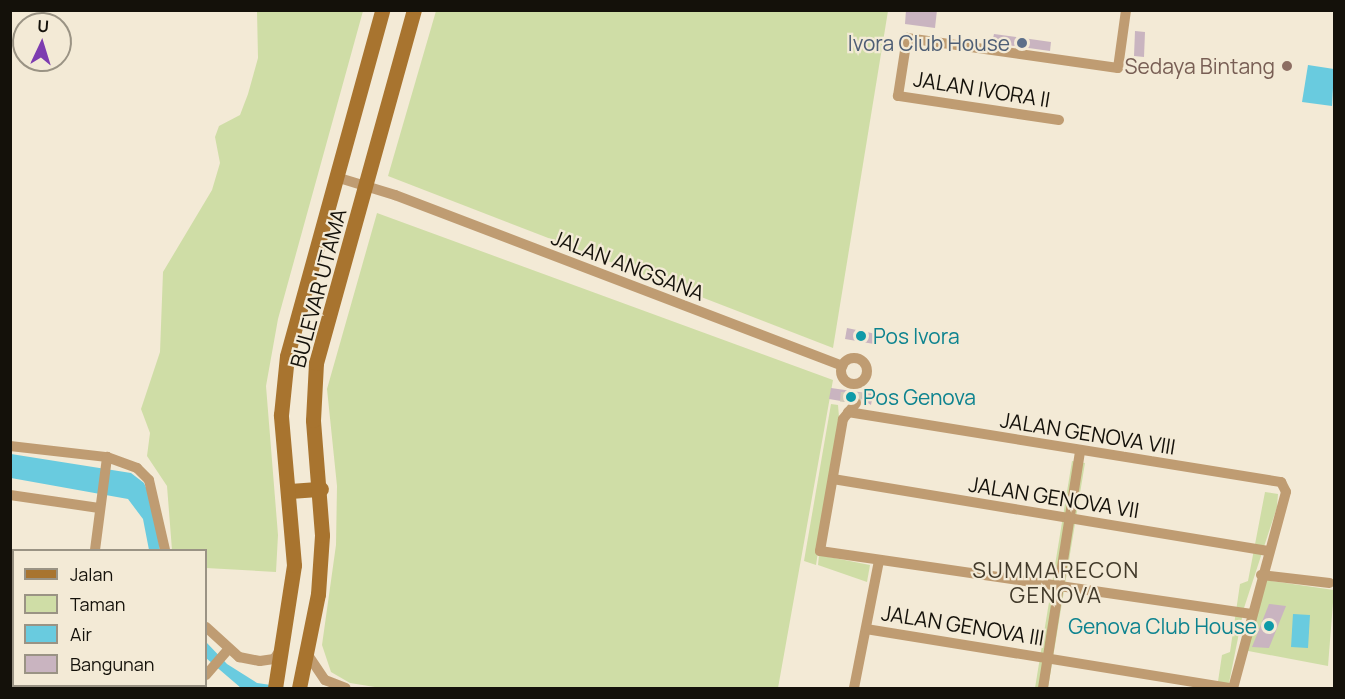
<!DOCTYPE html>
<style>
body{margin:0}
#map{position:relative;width:1345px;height:699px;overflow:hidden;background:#f3ead6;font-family:Manrope,sans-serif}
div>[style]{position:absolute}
.green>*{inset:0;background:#cfdda6}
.water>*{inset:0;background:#69cbdf}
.building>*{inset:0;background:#c9b4c0}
.street-tunnel>*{height:10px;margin-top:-5px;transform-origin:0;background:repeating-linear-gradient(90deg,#d2c9b7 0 10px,transparent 0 15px)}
.street>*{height:10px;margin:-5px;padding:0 5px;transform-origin:5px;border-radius:5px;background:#bf9c72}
.street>.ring{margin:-5px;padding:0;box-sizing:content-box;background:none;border:10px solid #bf9c72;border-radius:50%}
.secondary>*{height:15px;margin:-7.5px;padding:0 7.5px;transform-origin:7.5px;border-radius:7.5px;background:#a8742f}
.dots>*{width:16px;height:16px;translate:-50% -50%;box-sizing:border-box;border:3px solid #f3ead6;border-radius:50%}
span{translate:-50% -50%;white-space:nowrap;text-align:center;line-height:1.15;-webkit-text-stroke:4.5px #f3ead6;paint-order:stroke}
.service-label{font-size:21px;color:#4e5e75}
.right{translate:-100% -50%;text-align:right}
.education-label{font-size:21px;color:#785e54}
.street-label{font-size:21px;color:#14110a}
.culture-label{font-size:21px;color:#0d838f}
.left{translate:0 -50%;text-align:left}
.neighbourhood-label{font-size:22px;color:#433b2b;letter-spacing:1.5px}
.frame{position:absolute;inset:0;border:12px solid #14110a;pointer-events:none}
.legend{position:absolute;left:12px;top:549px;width:195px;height:138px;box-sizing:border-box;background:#f3ead6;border:2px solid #9a9384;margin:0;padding:8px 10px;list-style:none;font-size:18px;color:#14110a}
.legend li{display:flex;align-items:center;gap:12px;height:30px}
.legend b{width:30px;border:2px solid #9a9384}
.north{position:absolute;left:12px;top:12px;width:60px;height:60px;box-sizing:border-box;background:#f3ead6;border:2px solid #9a9384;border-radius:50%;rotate:4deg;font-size:16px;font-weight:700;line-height:24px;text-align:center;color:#14110a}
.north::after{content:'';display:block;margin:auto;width:21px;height:27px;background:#7d3cb0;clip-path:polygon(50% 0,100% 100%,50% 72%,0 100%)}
</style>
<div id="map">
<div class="green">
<div style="clip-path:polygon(257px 11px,363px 11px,278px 319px,266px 386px,278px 535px,276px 572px,206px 568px,206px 550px,172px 550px,167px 486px,147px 456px,150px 433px,141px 409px,160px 352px,163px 272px,212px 190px,220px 163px,215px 137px,219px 126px,240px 115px,248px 94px,258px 58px)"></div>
<div style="clip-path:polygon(436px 11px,888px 11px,833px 348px,388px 176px)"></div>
<div style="clip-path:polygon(377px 213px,833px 380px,778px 688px,381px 688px,350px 683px,331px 672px,322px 645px,336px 545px,337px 486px,327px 389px)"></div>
<div style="clip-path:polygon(831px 404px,838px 405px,839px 417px,816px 565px,804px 561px)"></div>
<div style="clip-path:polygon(1072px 461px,1085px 463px,1048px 688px,1035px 688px)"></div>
<div style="clip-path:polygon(1265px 492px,1278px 494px,1277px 507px,1244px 608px,1228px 688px,1217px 688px,1222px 655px,1230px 652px,1240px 584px,1248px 581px)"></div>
<div style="clip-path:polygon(819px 555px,870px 565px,867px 582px,818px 565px)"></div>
<div style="clip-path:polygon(1265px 580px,1334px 590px,1328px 666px,1243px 650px)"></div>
</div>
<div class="water">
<div style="clip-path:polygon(1308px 65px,1334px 69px,1332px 106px,1302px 102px)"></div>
<div style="clip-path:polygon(11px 454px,131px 473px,144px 483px,153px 504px,160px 550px,149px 550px,143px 519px,128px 499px,11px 478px)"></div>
<div style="clip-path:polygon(1293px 614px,1310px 615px,1308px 648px,1291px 647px)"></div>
<div style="clip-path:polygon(206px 642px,227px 664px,257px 683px,292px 688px,241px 688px,206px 658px)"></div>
</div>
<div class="building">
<div style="clip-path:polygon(906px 10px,937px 10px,935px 28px,905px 24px)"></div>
<div style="clip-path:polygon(1135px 31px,1145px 32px,1144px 57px,1134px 56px)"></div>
<div style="clip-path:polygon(994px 34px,1051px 42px,1050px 51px,992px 43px)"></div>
<div style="clip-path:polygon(847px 328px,876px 334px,874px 344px,845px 339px)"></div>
<div style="clip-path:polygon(831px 388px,873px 394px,871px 405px,857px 396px,847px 402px,829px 399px)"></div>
<div style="clip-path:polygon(1269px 604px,1286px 606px,1269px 648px,1252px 647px)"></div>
</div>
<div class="street-tunnel">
<div style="left:845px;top:402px;width:12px;rotate:-85deg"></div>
<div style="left:856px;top:403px;width:12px;rotate:-85deg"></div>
</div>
<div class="street">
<div style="left:1059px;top:120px;width:163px;rotate:-171.5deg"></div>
<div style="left:898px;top:96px;width:59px;rotate:-81.2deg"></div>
<div style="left:907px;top:38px;width:213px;rotate:8.1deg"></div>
<div style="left:1118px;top:68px;width:59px;rotate:-82.1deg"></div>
<div style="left:336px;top:177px;width:62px;rotate:17deg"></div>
<div style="left:395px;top:195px;width:479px;rotate:20.9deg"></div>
<div class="ring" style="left:841px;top:358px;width:16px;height:16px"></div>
<div style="left:856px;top:403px;width:21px;rotate:129deg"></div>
<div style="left:843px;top:419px;width:134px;rotate:99.9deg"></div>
<div style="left:820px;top:551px;width:436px;rotate:8.3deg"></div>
<div style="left:848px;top:412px;width:439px;rotate:9.2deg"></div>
<div style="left:1281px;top:482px;width:11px;rotate:63deg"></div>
<div style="left:1286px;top:492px;width:203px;rotate:105.1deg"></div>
<div style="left:10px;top:446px;width:98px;rotate:6.5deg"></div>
<div style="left:107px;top:457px;width:32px;rotate:20deg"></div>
<div style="left:137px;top:468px;width:17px;rotate:45deg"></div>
<div style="left:149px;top:480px;width:72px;rotate:77.1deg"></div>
<div style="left:833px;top:479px;width:441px;rotate:9.4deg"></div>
<div style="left:10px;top:495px;width:90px;rotate:8.3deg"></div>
<div style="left:95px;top:550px;width:94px;rotate:-82.6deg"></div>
<div style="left:1261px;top:575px;width:69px;rotate:6.6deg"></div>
<div style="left:206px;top:627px;width:45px;rotate:42.3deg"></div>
<div style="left:239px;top:657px;width:21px;rotate:11deg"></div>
<div style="left:260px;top:661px;width:14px;rotate:-8deg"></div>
<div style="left:274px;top:659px;width:12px;rotate:-55deg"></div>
<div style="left:866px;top:629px;width:371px;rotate:9.2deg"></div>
<div style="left:306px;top:652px;width:34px;rotate:56deg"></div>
<div style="left:325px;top:680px;width:22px;rotate:21deg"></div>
<div style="left:206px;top:675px;width:33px;rotate:-49deg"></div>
<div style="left:64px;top:686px;width:2px;rotate:90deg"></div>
<div style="left:192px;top:688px;width:4px;rotate:-34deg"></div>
<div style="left:854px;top:688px;width:129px;rotate:-78.9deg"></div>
<div style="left:1043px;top:688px;width:238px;rotate:-81.1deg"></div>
</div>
<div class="secondary">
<div style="left:290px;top:491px;width:31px;rotate:-4deg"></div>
<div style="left:275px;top:688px;width:124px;rotate:-81.2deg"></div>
<div style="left:294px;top:565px;width:151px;rotate:-95deg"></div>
<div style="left:281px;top:415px;width:59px;rotate:-84.2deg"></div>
<div style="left:287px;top:356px;width:359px;rotate:-74.6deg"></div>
<div style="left:299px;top:688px;width:96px;rotate:-78.6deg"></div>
<div style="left:318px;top:594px;width:59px;rotate:-86.1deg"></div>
<div style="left:322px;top:535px;width:115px;rotate:-94.5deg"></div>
<div style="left:313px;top:420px;width:57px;rotate:-87deg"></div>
<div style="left:316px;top:363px;width:366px;rotate:-74.5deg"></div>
</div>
<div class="dots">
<div style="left:1022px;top:43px;background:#5c6f8a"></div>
<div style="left:1287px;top:66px;background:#8d6e63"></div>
<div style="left:861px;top:336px;background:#0f9aa8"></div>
<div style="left:851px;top:397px;background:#0f9aa8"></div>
<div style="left:1269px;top:626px;background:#0f9aa8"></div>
</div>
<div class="service-label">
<span class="right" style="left:1010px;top:43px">Ivora Club House</span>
</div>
<div class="education-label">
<span class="right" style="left:1275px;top:66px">Sedaya Bintang</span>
</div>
<div class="street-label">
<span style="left:982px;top:89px;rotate:9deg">JALAN IVORA II</span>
<span style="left:628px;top:265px;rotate:21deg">JALAN ANGSANA</span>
<span style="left:318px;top:288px;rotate:-75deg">BULEVAR UTAMA</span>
<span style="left:1088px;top:433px;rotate:9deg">JALAN GENOVA VIII</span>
<span style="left:1054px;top:497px;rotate:9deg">JALAN GENOVA VII</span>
<span style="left:963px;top:625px;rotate:9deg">JALAN GENOVA III</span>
</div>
<div class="culture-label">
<span class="left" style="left:873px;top:336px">Pos Ivora</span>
<span class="left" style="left:863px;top:397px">Pos Genova</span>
<span class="right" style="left:1257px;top:626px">Genova Club House</span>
</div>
<div class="neighbourhood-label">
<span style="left:1056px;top:583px">SUMMARECON<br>GENOVA</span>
</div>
<div class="frame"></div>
<ul class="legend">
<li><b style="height:8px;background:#a8742f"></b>Jalan</li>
<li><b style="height:16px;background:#cfdda6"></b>Taman</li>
<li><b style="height:16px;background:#69cbdf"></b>Air</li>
<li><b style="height:16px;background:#c9b4c0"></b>Bangunan</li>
</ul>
<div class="north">U</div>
</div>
